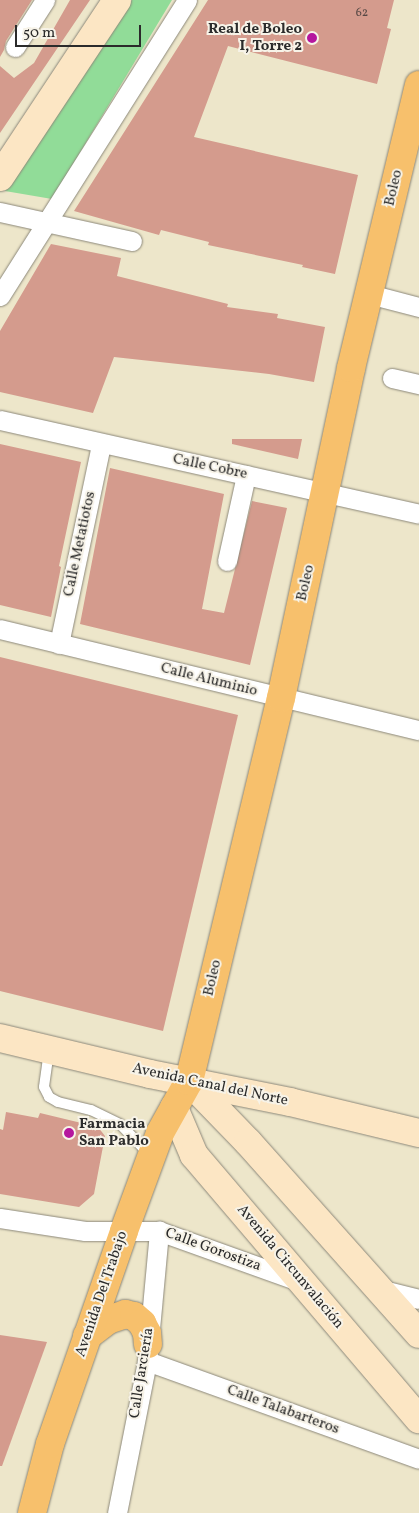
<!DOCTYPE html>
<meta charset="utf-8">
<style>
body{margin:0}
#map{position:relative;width:419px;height:1513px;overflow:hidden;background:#ede6ca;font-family:Vollkorn,serif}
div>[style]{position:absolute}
.green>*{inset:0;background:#91dc98}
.building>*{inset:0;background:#d49b8d}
.roads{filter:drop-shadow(0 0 1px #8c887a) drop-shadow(0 0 1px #8c887a)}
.lane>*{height:10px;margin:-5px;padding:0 5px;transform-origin:5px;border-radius:5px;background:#fff}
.street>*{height:19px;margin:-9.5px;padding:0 9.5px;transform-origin:9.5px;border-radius:9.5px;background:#fff}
.secondary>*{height:28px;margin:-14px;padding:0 14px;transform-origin:14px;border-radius:14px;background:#fce6c4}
.primary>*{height:28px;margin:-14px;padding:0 14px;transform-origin:14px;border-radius:14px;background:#f7c06c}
.dots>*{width:14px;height:14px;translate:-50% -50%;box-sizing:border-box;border:2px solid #f7f3e8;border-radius:50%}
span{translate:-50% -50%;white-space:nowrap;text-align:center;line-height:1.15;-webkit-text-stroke:4px #f7f3e8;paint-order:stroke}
.number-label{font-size:12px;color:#554744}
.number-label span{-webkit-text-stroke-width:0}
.poi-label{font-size:15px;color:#2b2b2b;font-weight:700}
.right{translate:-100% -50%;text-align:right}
.left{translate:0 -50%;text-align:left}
.street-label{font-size:15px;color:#2b2b2b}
.scale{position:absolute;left:15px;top:25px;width:126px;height:22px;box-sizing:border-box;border:2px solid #2b2b2b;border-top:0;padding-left:6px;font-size:15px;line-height:18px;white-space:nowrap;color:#2b2b2b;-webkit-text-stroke:4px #f7f3e8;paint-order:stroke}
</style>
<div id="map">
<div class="green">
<div style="clip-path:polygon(132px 0,172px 0,52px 199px,5px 191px)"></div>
</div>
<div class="building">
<div style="clip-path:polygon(0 0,32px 0,6px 41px,4px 50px,0 57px)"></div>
<div style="clip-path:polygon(70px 0,90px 0,0 133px,0 66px,14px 78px,34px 63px)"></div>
<div style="clip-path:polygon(208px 0,394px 0,387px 28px,391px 29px,377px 84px,228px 46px,194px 137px,358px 175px,335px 274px,302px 267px,303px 265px,208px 245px,209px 242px,161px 230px,159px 235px,74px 211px)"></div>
<div style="clip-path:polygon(51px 244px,121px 258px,117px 276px,228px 304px,227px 307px,278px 314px,277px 318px,325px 327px,314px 382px,269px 374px,114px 357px,93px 413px,0 392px,0 331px)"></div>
<div style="clip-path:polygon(232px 439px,302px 439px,298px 459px,232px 444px)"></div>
<div style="clip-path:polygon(0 444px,81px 462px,59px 566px,61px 567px,51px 617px,0 605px)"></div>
<div style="clip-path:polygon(110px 468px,224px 494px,202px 609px,224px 613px,252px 501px,287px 508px,250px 665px,80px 624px)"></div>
<div style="clip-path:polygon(0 657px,238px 715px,163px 1031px,0 991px)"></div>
<div style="clip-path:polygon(6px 1112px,38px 1118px,40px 1113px,98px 1127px,105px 1136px,94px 1194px,79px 1207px,0 1194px,0 1129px,3px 1130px)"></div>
<div style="clip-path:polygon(0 1335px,47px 1342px,2px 1466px,0 1466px)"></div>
</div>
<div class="roads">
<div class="lane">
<div style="left:49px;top:1051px;width:36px;rotate:98deg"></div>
<div style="left:44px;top:1087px;width:11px;rotate:63deg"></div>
<div style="left:49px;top:1097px;width:10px;rotate:29deg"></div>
<div style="left:58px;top:1102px;width:34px;rotate:14deg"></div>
<div style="left:91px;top:1110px;width:32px;rotate:26deg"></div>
<div style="left:120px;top:1124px;width:42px;rotate:46deg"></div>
</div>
<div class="street">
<div style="left:15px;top:47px;width:56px;rotate:-57.4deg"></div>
<div style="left:0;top:212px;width:135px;rotate:12.4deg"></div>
<div style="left:369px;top:294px;width:52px;rotate:14.6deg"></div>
<div style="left:0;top:296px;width:350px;rotate:-57.7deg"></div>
<div style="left:392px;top:378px;width:28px;rotate:13deg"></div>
<div style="left:0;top:420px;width:429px;rotate:12.6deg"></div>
<div style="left:227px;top:561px;width:88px;rotate:-77.5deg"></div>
<div style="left:0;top:629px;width:431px;rotate:13.6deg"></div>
<div style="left:59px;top:644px;width:204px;rotate:-78.1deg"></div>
<div style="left:0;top:1218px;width:86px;rotate:8.7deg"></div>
<div style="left:85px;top:1231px;width:74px"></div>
<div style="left:159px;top:1231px;width:149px;rotate:19.7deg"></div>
<div style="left:379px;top:1289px;width:41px;rotate:14deg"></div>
<div style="left:147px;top:1361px;width:289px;rotate:19.8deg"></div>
<div style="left:117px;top:1513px;width:155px;rotate:-78.8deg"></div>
<div style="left:147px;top:1361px;width:131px;rotate:-84.7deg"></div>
</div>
<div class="secondary">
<div style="left:0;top:177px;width:212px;rotate:-56.5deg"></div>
<div style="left:0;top:1038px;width:154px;rotate:13.5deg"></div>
<div style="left:150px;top:1074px;width:143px;rotate:11.3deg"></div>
<div style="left:290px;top:1102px;width:133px;rotate:13.5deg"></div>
<div style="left:189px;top:1081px;width:85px;rotate:46deg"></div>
<div style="left:248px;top:1142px;width:257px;rotate:48.3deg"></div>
<div style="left:174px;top:1108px;width:51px;rotate:66.9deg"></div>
<div style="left:194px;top:1155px;width:347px;rotate:49.6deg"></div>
</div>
<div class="primary">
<div style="left:87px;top:1336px;width:26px;rotate:-37deg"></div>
<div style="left:108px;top:1320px;width:18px;rotate:-19deg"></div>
<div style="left:125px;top:1314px;width:9px;rotate:13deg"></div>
<div style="left:134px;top:1316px;width:11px;rotate:41deg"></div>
<div style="left:142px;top:1323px;width:11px;rotate:63deg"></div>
<div style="left:147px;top:1333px;width:11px;rotate:85deg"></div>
<div style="left:32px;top:1513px;width:71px;rotate:-75.4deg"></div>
<div style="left:50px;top:1444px;width:225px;rotate:-70.8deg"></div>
<div style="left:124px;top:1231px;width:104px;rotate:-69.8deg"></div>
<div style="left:160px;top:1133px;width:60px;rotate:-60.9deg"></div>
<div style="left:189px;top:1081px;width:394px;rotate:-76.5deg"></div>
<div style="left:281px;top:698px;width:337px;rotate:-78deg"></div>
<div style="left:351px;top:368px;width:291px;rotate:-76.5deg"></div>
</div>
</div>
<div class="dots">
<div style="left:312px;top:38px;background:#b5179e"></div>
<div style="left:69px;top:1133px;background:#b5179e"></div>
</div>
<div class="number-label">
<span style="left:362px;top:14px">62</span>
</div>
<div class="poi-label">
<span class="right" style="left:302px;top:38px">Real de Boleo<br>I, Torre 2</span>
<span class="left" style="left:79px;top:1133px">Farmacia<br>San Pablo</span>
</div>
<div class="street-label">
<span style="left:394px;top:188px;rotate:-77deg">Boleo</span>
<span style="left:210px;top:467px;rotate:12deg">Calle Cobre</span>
<span style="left:80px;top:544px;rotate:-78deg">Calle Metatiotos</span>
<span style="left:306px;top:583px;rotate:-77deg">Boleo</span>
<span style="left:209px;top:680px;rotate:14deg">Calle Aluminio</span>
<span style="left:213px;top:978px;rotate:-77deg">Boleo</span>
<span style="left:210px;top:1085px;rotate:12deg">Avenida Canal del Norte</span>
<span style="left:213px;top:1250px;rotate:20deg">Calle Gorostiza</span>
<span style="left:290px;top:1267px;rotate:50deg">Avenida Circunvalación</span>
<span style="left:102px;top:1294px;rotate:-71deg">Avenida Del Trabajo</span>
<span style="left:142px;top:1373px;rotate:-81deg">Calle Jarciería</span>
<span style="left:283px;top:1410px;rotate:20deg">Calle Talabarteros</span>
</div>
<div class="scale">50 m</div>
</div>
